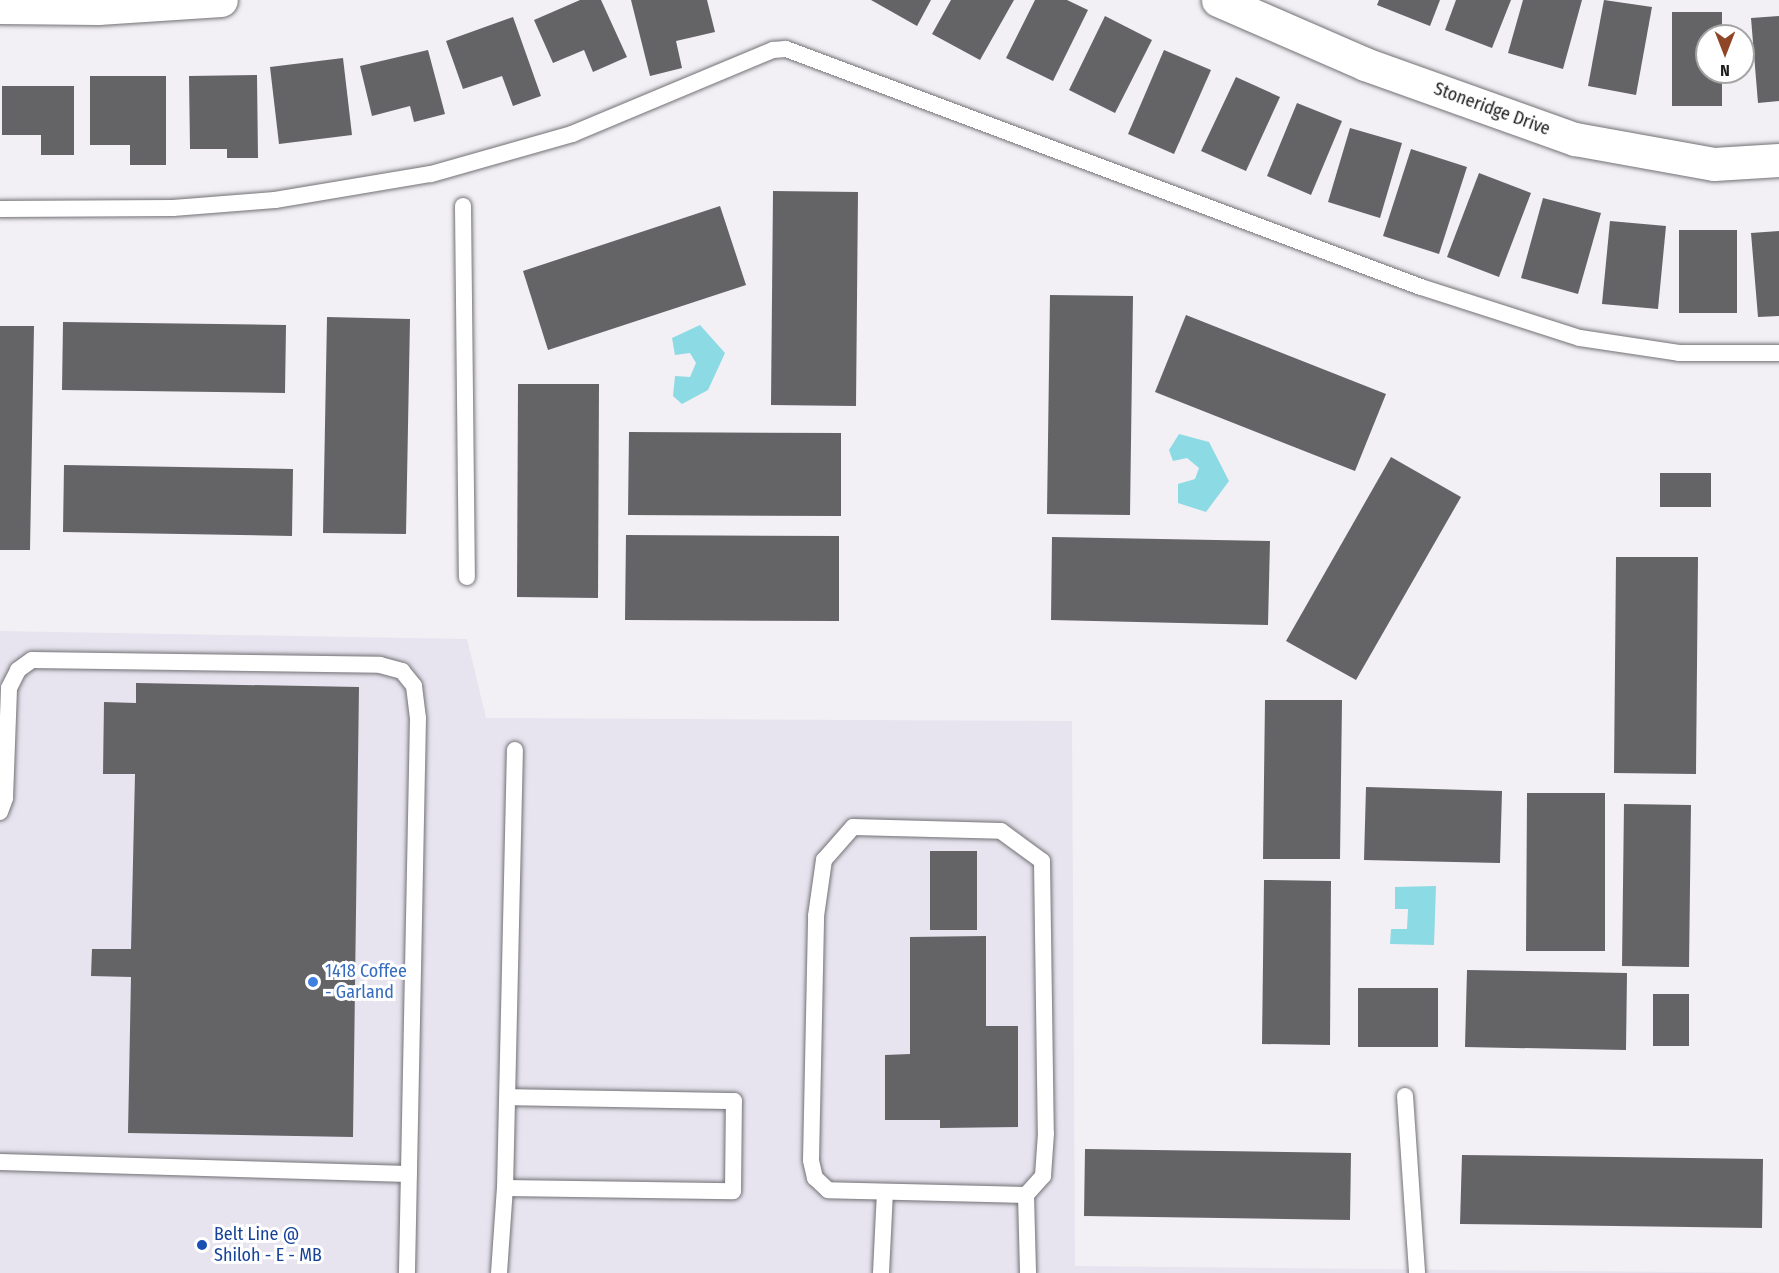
<!DOCTYPE html>
<style>
body{margin:0}
#map{position:relative;width:1779px;height:1273px;overflow:hidden;background:#f2f0f5;font-family:"Fira Sans Condensed",sans-serif}
div>[style]{position:absolute}
.built>*{inset:0;background:#e7e4ef}
.water>*{inset:0;background:#8bdae4}
.building>*{inset:0;background:#646366}
.roads{filter:drop-shadow(0 0 2px #727175) drop-shadow(0 0 2px #727175)}
.lane>*{height:16px;margin:-8px;padding:0 8px;transform-origin:8px;border-radius:8px;background:#fff}
.street>*{height:33px;margin:-16.5px;padding:0 16.5px;transform-origin:16.5px;border-radius:16.5px;background:#fff}
.dots>*{width:16px;height:16px;translate:-50% -50%;box-sizing:border-box;border:3px solid #fff;border-radius:50%}
span{translate:-50% -50%;white-space:nowrap;text-align:center;line-height:1.15;-webkit-text-stroke:6px #fff;paint-order:stroke}
.street-label{font-size:18px;color:#1d1c1e}
.shop-label{font-size:18px;color:#366cbe}
.left{translate:0 -50%;text-align:left}
.transit-label{font-size:18px;color:#164399}
.north{position:absolute;left:1695px;top:24px;width:60px;height:60px;box-sizing:border-box;background:#fff;border:2px solid #a5a4a5;border-radius:50%;rotate:180deg;font-size:16px;font-weight:700;line-height:24px;text-align:center;color:#1d1c1e}
.north::after{content:'';display:block;margin:auto;width:21px;height:27px;background:#8f4626;clip-path:polygon(50% 0,100% 100%,50% 72%,0 100%)}
</style>
<div id="map">
<div class="built">
<div style="clip-path:polygon(0 631px,467px 639px,486px 718px,1072px 721px,1075px 1266px,1779px 1273px,0 1273px)"></div>
</div>
<div class="water">
<div style="clip-path:polygon(700px 325px,725px 353px,708px 390px,682px 404px,673px 396px,675px 376px,690px 377px,696px 363px,690px 353px,675px 355px,672px 338px)"></div>
<div style="clip-path:polygon(1179px 434px,1209px 442px,1229px 481px,1206px 512px,1178px 503px,1178px 484px,1195px 479px,1199px 468px,1187px 458px,1173px 461px,1169px 450px)"></div>
<div style="clip-path:polygon(1436px 886px,1434px 945px,1390px 944px,1391px 929px,1407px 929px,1408px 909px,1395px 909px,1395px 887px)"></div>
</div>
<div class="building">
<div style="clip-path:polygon(580px 0,601px 0,627px 57px,593px 72px,584px 50px,553px 63px,534px 20px)"></div>
<div style="clip-path:polygon(631px 0,707px 0,715px 32px,676px 41px,682px 68px,650px 76px)"></div>
<div style="clip-path:polygon(871px 0,931px 0,917px 26px)"></div>
<div style="clip-path:polygon(951px 0,1014px 0,980px 60px,932px 34px)"></div>
<div style="clip-path:polygon(1035px 0,1067px 0,1088px 10px,1053px 81px,1006px 58px)"></div>
<div style="clip-path:polygon(1379px 0,1440px 0,1430px 26px,1377px 5px)"></div>
<div style="clip-path:polygon(1456px 0,1511px 0,1492px 48px,1445px 30px)"></div>
<div style="clip-path:polygon(1523px 0,1582px 0,1563px 69px,1508px 53px)"></div>
<div style="clip-path:polygon(1604px 0,1652px 7px,1636px 95px,1588px 86px)"></div>
<div style="clip-path:polygon(1672px 12px,1722px 12px,1722px 36px,1707px 36px,1707px 72px,1722px 72px,1722px 106px,1672px 106px)"></div>
<div style="clip-path:polygon(1105px 16px,1152px 40px,1115px 113px,1069px 90px)"></div>
<div style="clip-path:polygon(1779px 16px,1779px 101px,1758px 103px,1751px 18px)"></div>
<div style="clip-path:polygon(513px 17px,541px 96px,513px 106px,502px 76px,463px 89px,446px 41px)"></div>
<div style="clip-path:polygon(428px 50px,445px 114px,414px 122px,410px 106px,372px 116px,360px 66px)"></div>
<div style="clip-path:polygon(1164px 50px,1211px 70px,1174px 154px,1128px 134px)"></div>
<div style="clip-path:polygon(343px 58px,352px 135px,279px 144px,270px 67px)"></div>
<div style="clip-path:polygon(257px 75px,258px 158px,227px 158px,227px 149px,190px 149px,189px 76px)"></div>
<div style="clip-path:polygon(90px 76px,166px 76px,166px 165px,130px 165px,130px 145px,90px 145px)"></div>
<div style="clip-path:polygon(1236px 77px,1280px 97px,1246px 171px,1201px 151px)"></div>
<div style="clip-path:polygon(2px 86px,74px 86px,74px 155px,41px 155px,41px 135px,2px 135px)"></div>
<div style="clip-path:polygon(1297px 103px,1342px 121px,1311px 195px,1267px 176px)"></div>
<div style="clip-path:polygon(1350px 128px,1402px 143px,1380px 218px,1328px 202px)"></div>
<div style="clip-path:polygon(1411px 149px,1467px 167px,1439px 254px,1383px 236px)"></div>
<div style="clip-path:polygon(1479px 173px,1531px 193px,1499px 277px,1447px 257px)"></div>
<div style="clip-path:polygon(773px 191px,858px 192px,856px 406px,771px 405px)"></div>
<div style="clip-path:polygon(1543px 198px,1601px 213px,1578px 294px,1521px 278px)"></div>
<div style="clip-path:polygon(720px 206px,746px 285px,548px 350px,523px 271px)"></div>
<div style="clip-path:polygon(1610px 221px,1666px 226px,1658px 309px,1602px 304px)"></div>
<div style="clip-path:polygon(1679px 230px,1737px 230px,1737px 313px,1679px 313px)"></div>
<div style="clip-path:polygon(1779px 231px,1779px 316px,1758px 317px,1751px 233px)"></div>
<div style="clip-path:polygon(1050px 295px,1133px 296px,1130px 515px,1047px 514px)"></div>
<div style="clip-path:polygon(1186px 315px,1386px 394px,1355px 471px,1155px 392px)"></div>
<div style="clip-path:polygon(327px 317px,410px 319px,406px 534px,323px 533px)"></div>
<div style="clip-path:polygon(63px 322px,286px 325px,285px 393px,62px 390px)"></div>
<div style="clip-path:polygon(0 326px,34px 326px,30px 550px,0 550px)"></div>
<div style="clip-path:polygon(518px 384px,599px 384px,598px 598px,517px 597px)"></div>
<div style="clip-path:polygon(629px 432px,841px 433px,841px 516px,628px 515px)"></div>
<div style="clip-path:polygon(1391px 457px,1461px 497px,1356px 680px,1286px 641px)"></div>
<div style="clip-path:polygon(64px 465px,293px 469px,292px 536px,63px 532px)"></div>
<div style="clip-path:polygon(1660px 473px,1711px 473px,1711px 507px,1660px 507px)"></div>
<div style="clip-path:polygon(626px 535px,839px 536px,839px 621px,625px 620px)"></div>
<div style="clip-path:polygon(1052px 537px,1270px 541px,1268px 625px,1051px 620px)"></div>
<div style="clip-path:polygon(1616px 557px,1698px 557px,1696px 774px,1614px 773px)"></div>
<div style="clip-path:polygon(136px 683px,359px 687px,353px 1137px,128px 1133px,131px 977px,91px 976px,92px 949px,131px 949px,135px 774px,103px 774px,104px 702px,136px 703px)"></div>
<div style="clip-path:polygon(1265px 700px,1342px 700px,1340px 859px,1263px 859px)"></div>
<div style="clip-path:polygon(1366px 787px,1502px 791px,1500px 863px,1364px 860px)"></div>
<div style="clip-path:polygon(1527px 793px,1605px 793px,1605px 951px,1526px 951px)"></div>
<div style="clip-path:polygon(1624px 804px,1691px 805px,1689px 967px,1622px 966px)"></div>
<div style="clip-path:polygon(930px 851px,977px 851px,977px 930px,930px 930px)"></div>
<div style="clip-path:polygon(1264px 880px,1331px 881px,1330px 1045px,1262px 1044px)"></div>
<div style="clip-path:polygon(986px 936px,986px 1026px,1018px 1026px,1018px 1127px,940px 1128px,940px 1120px,885px 1120px,885px 1055px,910px 1054px,910px 937px)"></div>
<div style="clip-path:polygon(1467px 970px,1627px 973px,1626px 1050px,1465px 1047px)"></div>
<div style="clip-path:polygon(1358px 988px,1438px 988px,1438px 1047px,1358px 1047px)"></div>
<div style="clip-path:polygon(1653px 994px,1689px 994px,1689px 1046px,1653px 1046px)"></div>
<div style="clip-path:polygon(1085px 1149px,1351px 1153px,1350px 1220px,1084px 1216px)"></div>
<div style="clip-path:polygon(1462px 1155px,1763px 1159px,1762px 1228px,1460px 1224px)"></div>
</div>
<div class="roads">
<div class="lane">
<div style="left:463px;top:206px;width:371px;rotate:89.4deg"></div>
<div style="left:0;top:209px;width:173px;rotate:-0.3deg"></div>
<div style="left:173px;top:208px;width:102px;rotate:-4.5deg"></div>
<div style="left:275px;top:200px;width:158px;rotate:-9.5deg"></div>
<div style="left:431px;top:174px;width:147px;rotate:-15.8deg"></div>
<div style="left:572px;top:134px;width:218px;rotate:-22.7deg"></div>
<div style="left:773px;top:50px;width:13px;rotate:-4deg"></div>
<div style="left:786px;top:49px;width:678px;rotate:20.55deg"></div>
<div style="left:1421px;top:287px;width:167px;rotate:17.8deg"></div>
<div style="left:1580px;top:338px;width:100px;rotate:8.6deg"></div>
<div style="left:1679px;top:353px;width:100px"></div>
<div style="left:0;top:812px;width:15px;rotate:-70deg"></div>
<div style="left:5px;top:798px;width:110px;rotate:-87.9deg"></div>
<div style="left:9px;top:688px;width:20px;rotate:-63deg"></div>
<div style="left:18px;top:670px;width:17px;rotate:-36deg"></div>
<div style="left:32px;top:660px;width:348px;rotate:0.8deg"></div>
<div style="left:380px;top:665px;width:23px;rotate:15deg"></div>
<div style="left:402px;top:671px;width:19px;rotate:51deg"></div>
<div style="left:414px;top:686px;width:32px;rotate:83deg"></div>
<div style="left:418px;top:718px;width:555px;rotate:91.14deg"></div>
<div style="left:1405px;top:1096px;width:177px;rotate:86.1deg"></div>
<div style="left:0;top:1162px;width:409px;rotate:1.7deg"></div>
<div style="left:505px;top:1188px;width:228px;rotate:0.8deg"></div>
<div style="left:733px;top:1191px;width:90px;rotate:-89.4deg"></div>
<div style="left:734px;top:1101px;width:226px;rotate:-179deg"></div>
<div style="left:1026px;top:1195px;width:198px;rotate:-178.6deg"></div>
<div style="left:828px;top:1190px;width:18px;rotate:-137deg"></div>
<div style="left:815px;top:1178px;width:18px;rotate:-103deg"></div>
<div style="left:811px;top:1160px;width:244px;rotate:-88.8deg"></div>
<div style="left:816px;top:916px;width:57px;rotate:-81.9deg"></div>
<div style="left:824px;top:860px;width:44px;rotate:-48.7deg"></div>
<div style="left:853px;top:827px;width:148px;rotate:1.5deg"></div>
<div style="left:1001px;top:831px;width:51px;rotate:36.2deg"></div>
<div style="left:1042px;top:861px;width:272px;rotate:89.2deg"></div>
<div style="left:1046px;top:1133px;width:43px;rotate:94deg"></div>
<div style="left:1043px;top:1176px;width:25px;rotate:132deg"></div>
<div style="left:1026px;top:1195px;width:78px;rotate:88.5deg"></div>
<div style="left:499px;top:1273px;width:85px;rotate:-86deg"></div>
<div style="left:505px;top:1188px;width:438px;rotate:-88.7deg"></div>
<div style="left:881px;top:1273px;width:81px;rotate:-87.2deg"></div>
</div>
<div class="street">
<div style="left:1218px;top:0;width:160px;rotate:23.5deg"></div>
<div style="left:1365px;top:64px;width:223px;rotate:19.7deg"></div>
<div style="left:1575px;top:139px;width:141px;rotate:10.2deg"></div>
<div style="left:1714px;top:164px;width:65px;rotate:-3.5deg"></div>
<div style="left:0;top:7px;width:98px;rotate:0.6deg"></div>
<div style="left:98px;top:8px;width:123px;rotate:-3.7deg"></div>
</div>
</div>
<div class="dots">
<div style="left:313px;top:982px;background:#3f7fe0"></div>
<div style="left:202px;top:1245px;background:#1a4fb4"></div>
</div>
<div class="street-label">
<span style="left:1492px;top:109px;rotate:20deg">Stoneridge Drive</span>
</div>
<div class="shop-label">
<span class="left" style="left:325px;top:982px">1418 Coffee<br>- Garland</span>
</div>
<div class="transit-label">
<span class="left" style="left:214px;top:1245px">Belt Line @<br>Shiloh - E - MB</span>
</div>
<div class="north">N</div>
</div>
